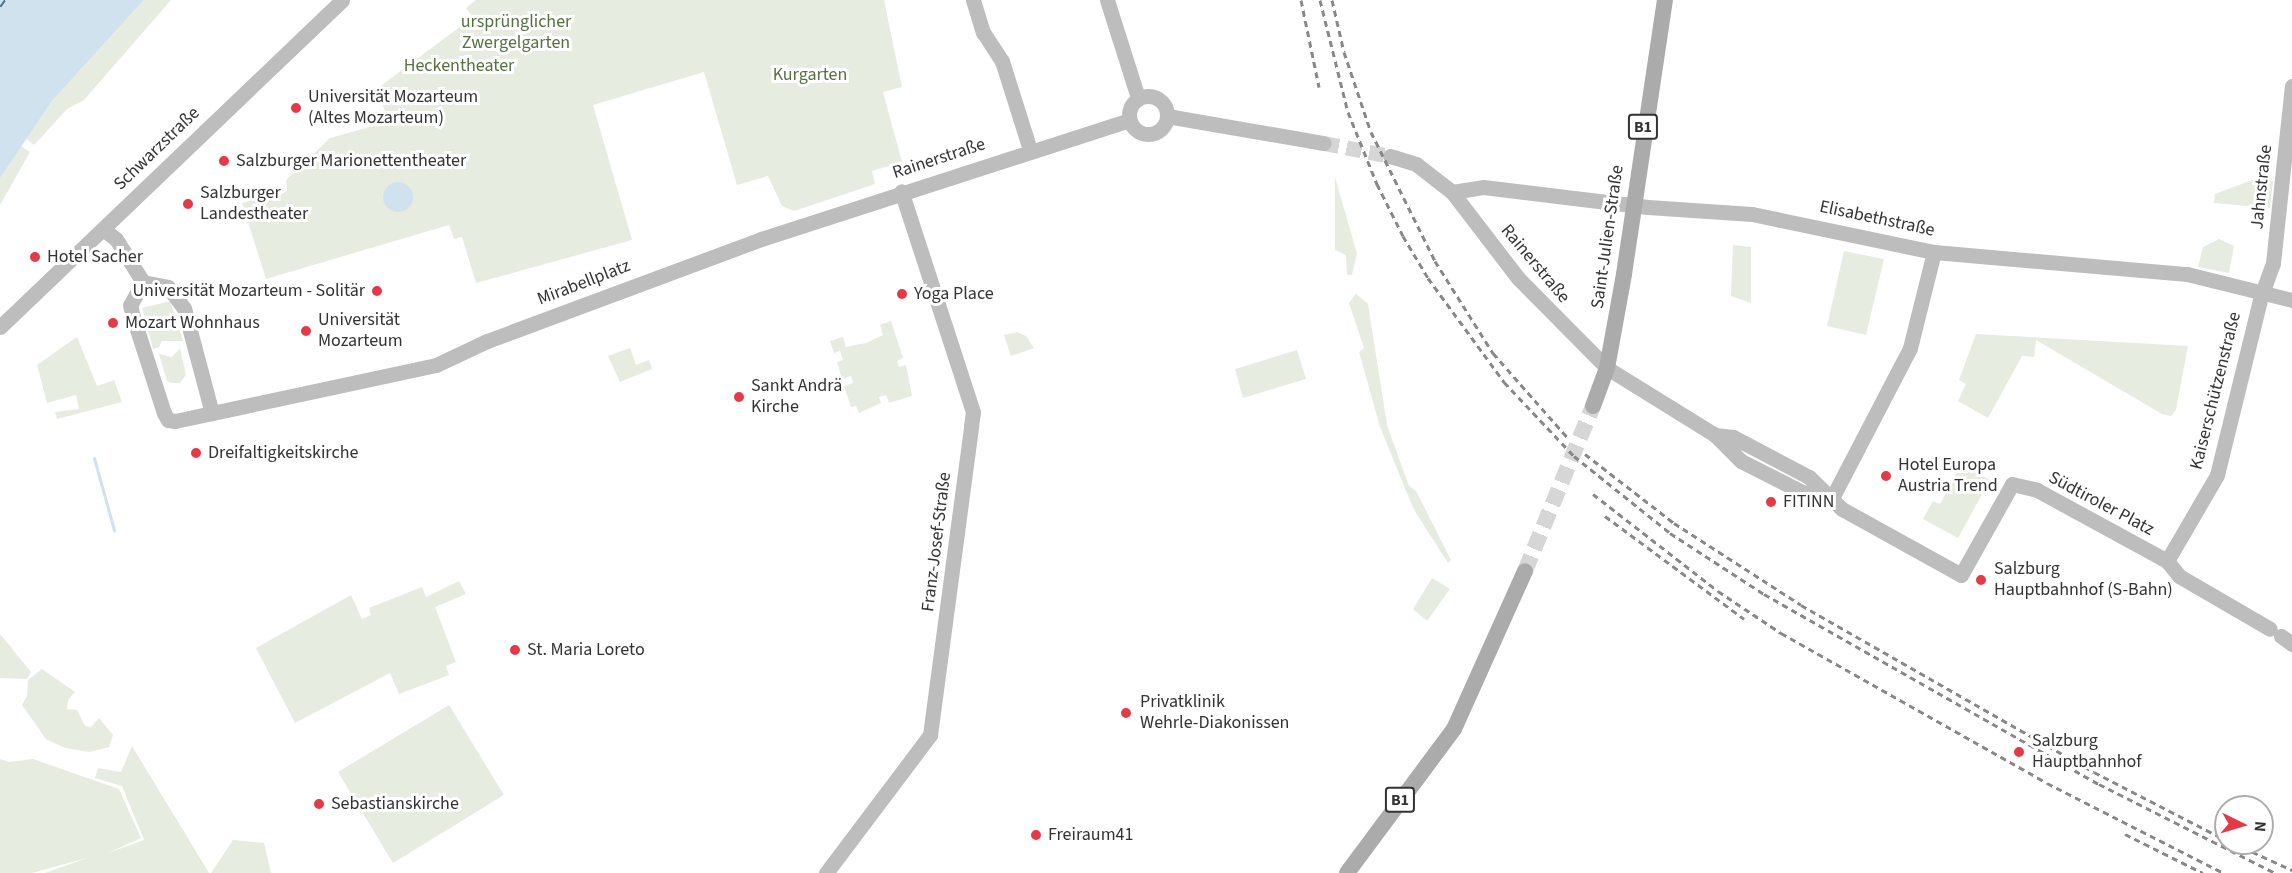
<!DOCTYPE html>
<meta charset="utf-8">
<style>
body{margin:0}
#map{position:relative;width:2292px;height:873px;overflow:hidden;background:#fff;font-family:"Source Sans 3",sans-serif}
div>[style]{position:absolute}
.green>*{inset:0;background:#e6ecdf}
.water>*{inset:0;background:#cfe2ee}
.round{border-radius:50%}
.stream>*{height:3px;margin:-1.5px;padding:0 1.5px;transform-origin:1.5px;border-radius:1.5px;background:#cfe2ee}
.ferry>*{height:1.5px;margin-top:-0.75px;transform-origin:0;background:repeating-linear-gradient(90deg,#3f7597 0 8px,transparent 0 14px)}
.secondary-tunnel>*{height:15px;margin-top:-7.5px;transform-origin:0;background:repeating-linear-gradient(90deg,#d6d6d6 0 15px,transparent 0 23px)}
.primary-tunnel>*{height:16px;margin-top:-8px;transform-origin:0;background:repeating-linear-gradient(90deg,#d6d6d6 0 16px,transparent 0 24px)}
.secondary>*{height:15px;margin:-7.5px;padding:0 7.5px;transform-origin:7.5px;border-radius:7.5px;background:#bdbdbd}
.secondary>.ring{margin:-7.5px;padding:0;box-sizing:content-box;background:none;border:15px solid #bdbdbd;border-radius:50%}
.primary>*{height:16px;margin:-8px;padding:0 8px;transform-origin:8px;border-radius:8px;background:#ababab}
.rail>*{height:3px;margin-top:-1.5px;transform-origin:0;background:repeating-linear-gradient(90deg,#888 0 6px,transparent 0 10.5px)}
.dots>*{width:16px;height:16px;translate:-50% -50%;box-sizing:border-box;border:3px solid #fff;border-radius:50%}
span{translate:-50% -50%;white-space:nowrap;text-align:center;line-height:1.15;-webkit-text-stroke:6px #fff;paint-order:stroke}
.shield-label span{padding:2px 4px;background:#fff;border:2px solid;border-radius:4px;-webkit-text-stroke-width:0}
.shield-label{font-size:16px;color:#333;font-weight:700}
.park-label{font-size:18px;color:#56703f}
.poi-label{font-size:18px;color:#333}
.left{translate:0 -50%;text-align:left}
.right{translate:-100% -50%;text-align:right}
.street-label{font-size:18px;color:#333}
.north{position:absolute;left:2214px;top:795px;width:60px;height:60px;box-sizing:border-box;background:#fff;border:2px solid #adadad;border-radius:50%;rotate:95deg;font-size:16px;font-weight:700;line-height:24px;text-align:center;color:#333}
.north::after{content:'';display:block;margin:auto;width:21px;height:27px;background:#e63946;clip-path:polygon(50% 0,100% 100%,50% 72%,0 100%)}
</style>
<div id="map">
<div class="green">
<div style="clip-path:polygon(144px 0,171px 0,84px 100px,67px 109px,34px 145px,26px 139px,52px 101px)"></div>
<div style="clip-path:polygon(476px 0,884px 0,902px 87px,883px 92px,902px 162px,872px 171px,875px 184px,794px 211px,782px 206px,768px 176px,737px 185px,704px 72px,593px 105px,632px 240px,476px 283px,462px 237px,454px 239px,449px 225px,266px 279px,242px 203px,265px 197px,269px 201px,287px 191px,286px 180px,330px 138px,388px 122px,378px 88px,473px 17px,466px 8px)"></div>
<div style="clip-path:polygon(21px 146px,30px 152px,0 205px,0 178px)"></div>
<div style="clip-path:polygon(1335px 177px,1357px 254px,1352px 275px,1347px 275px,1346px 255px,1335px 250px)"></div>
<div style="clip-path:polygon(2255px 179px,2273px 181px,2270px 208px,2214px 203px,2215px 194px)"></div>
<div style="clip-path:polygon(2219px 239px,2234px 246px,2229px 273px,2198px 267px,2203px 247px)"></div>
<div style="clip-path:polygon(1733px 245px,1751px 247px,1751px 303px,1731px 296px)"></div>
<div style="clip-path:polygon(1844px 251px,1884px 259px,1866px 335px,1827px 326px)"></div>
<div style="clip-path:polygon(1356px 294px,1368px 304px,1387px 425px,1409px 486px,1416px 491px,1451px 560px,1448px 563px,1414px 510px,1380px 427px,1359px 352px,1364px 348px,1349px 303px)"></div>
<div style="clip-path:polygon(170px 301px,183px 341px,162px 341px,159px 347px,153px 349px,142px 308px)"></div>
<div style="clip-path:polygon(891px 321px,903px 358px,897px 361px,899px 367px,906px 365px,912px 396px,889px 403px,886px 395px,879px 397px,881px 403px,859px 413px,856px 406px,851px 407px,844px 386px,853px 383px,851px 376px,842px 379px,837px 362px,843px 360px,840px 351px,834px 353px,830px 341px,843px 337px,846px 347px,866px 343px,883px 335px,880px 325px)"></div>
<div style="clip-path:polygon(1017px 332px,1026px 336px,1034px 348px,1011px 356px,1004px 335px)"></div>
<div style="clip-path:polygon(1976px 334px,2188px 346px,2176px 410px,2171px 416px,2162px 414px,2036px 340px,2034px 357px,2022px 356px,1988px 418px,1958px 401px,1966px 384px,1959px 380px)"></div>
<div style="clip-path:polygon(77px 337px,97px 386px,114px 380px,122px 402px,57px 419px,55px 412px,79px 409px,76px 395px,47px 403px,37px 365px)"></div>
<div style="clip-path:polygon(180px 348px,186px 375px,180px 383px,171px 383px,167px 381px,159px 354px,172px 357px)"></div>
<div style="clip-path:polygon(630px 348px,636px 365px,649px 360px,652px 369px,620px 382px,608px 356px)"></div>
<div style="clip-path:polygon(1297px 350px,1306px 379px,1243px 398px,1235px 369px)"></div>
<div style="clip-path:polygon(1955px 461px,1990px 480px,1958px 538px,1923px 519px,1933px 501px,1940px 504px,1957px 472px,1951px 469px)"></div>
<div style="clip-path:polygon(1432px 578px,1450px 589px,1427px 621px,1413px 609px)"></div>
<div style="clip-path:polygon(459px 581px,466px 594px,435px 607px,456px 662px,446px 666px,449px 675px,399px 694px,390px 673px,295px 723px,256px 648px,351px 595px,362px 619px,371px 615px,369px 608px,422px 587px,426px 597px)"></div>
<div style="clip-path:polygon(0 634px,31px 672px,27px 679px,0 678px)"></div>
<div style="clip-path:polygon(42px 669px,75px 692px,68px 700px,67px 709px,77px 710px,85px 726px,91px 727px,99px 718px,113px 735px,109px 747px,89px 752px,65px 748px,46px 739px,22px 705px,27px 696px,28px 680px)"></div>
<div style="clip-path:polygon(449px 705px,504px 795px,393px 863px,338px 772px)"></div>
<div style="clip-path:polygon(132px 746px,209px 873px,45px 873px,90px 857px,32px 873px,0 873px,0 759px,9px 762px,33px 759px,119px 789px,141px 838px,108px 853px,144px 840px,122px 786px,95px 778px,98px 768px,121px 772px)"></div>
<div style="clip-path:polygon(233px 840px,264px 843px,271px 873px,211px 873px)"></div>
</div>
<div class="water">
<div style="clip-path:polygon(0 0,144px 0,52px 101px,0 178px)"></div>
<div class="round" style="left:383px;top:182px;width:30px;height:30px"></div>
</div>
<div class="stream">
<div style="left:94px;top:458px;width:75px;rotate:74.5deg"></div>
</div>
<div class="ferry">
<div style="left:0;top:7px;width:9px;rotate:-54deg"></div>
</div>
<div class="secondary-tunnel">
<div style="left:1324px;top:143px;width:67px;rotate:11.1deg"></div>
</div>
<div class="primary-tunnel">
<div style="left:1525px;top:571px;width:178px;rotate:-67.6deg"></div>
</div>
<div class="secondary">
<div style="left:973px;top:0;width:34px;rotate:73deg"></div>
<div style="left:983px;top:32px;width:35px;rotate:57deg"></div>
<div style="left:1002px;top:61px;width:93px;rotate:72.5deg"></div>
<div style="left:1107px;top:0;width:103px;rotate:72.4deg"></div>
<div class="ring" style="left:1129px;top:96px;width:23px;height:23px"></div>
<div style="left:1167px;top:116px;width:159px;rotate:9.8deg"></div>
<div style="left:1390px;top:156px;width:27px;rotate:17deg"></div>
<div style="left:1416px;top:164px;width:46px;rotate:37.9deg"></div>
<div style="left:1452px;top:192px;width:108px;rotate:52.5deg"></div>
<div style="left:1518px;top:278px;width:127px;rotate:45.3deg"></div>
<div style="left:1607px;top:368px;width:127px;rotate:31.8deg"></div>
<div style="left:1715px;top:435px;width:37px;rotate:45deg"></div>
<div style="left:1741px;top:461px;width:68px;rotate:26.9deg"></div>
<div style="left:1802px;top:492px;width:29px;rotate:10deg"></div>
<div style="left:1452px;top:192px;width:31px;rotate:-9deg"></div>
<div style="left:1483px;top:187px;width:166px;rotate:6.9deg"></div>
<div style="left:1648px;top:207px;width:104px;rotate:3.9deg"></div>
<div style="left:1752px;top:214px;width:186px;rotate:11.8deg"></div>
<div style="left:1934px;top:252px;width:254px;rotate:5deg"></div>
<div style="left:2187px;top:274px;width:108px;rotate:13.9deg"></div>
<div style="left:103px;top:229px;width:16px;rotate:38deg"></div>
<div style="left:116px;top:239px;width:51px;rotate:57.9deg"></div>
<div style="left:143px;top:282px;width:26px;rotate:119deg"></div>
<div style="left:130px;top:305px;width:12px;rotate:76deg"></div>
<div style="left:133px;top:317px;width:101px;rotate:72.1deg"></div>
<div style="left:164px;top:413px;width:8px;rotate:60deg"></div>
<div style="left:168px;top:420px;width:7px;rotate:8deg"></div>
<div style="left:175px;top:421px;width:267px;rotate:-12.1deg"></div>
<div style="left:436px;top:365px;width:56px;rotate:-25.2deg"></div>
<div style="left:487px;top:341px;width:292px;rotate:-20.4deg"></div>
<div style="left:761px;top:239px;width:387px;rotate:-17.9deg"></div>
<div style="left:143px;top:282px;width:25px;rotate:11deg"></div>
<div style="left:168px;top:287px;width:26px;rotate:53deg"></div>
<div style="left:184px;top:308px;width:109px;rotate:75.1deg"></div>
<div style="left:0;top:327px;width:473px;rotate:-43.7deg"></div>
<div style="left:1715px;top:435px;width:18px;rotate:6deg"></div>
<div style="left:1733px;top:437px;width:86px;rotate:27.8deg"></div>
<div style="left:1809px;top:477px;width:46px;rotate:44.1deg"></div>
<div style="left:1842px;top:509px;width:136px;rotate:29deg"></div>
<div style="left:1961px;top:575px;width:104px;rotate:-60.7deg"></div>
<div style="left:2012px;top:484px;width:26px;rotate:13deg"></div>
<div style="left:2037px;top:490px;width:148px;rotate:28.6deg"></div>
<div style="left:2167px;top:561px;width:19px;rotate:51deg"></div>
<div style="left:2179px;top:576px;width:105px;rotate:30.2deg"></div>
<div style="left:1832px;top:498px;width:169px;rotate:-62.5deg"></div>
<div style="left:1910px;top:348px;width:99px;rotate:-76deg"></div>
<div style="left:2167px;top:561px;width:99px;rotate:-59.8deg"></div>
<div style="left:2217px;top:475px;width:184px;rotate:-76.2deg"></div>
<div style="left:2261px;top:296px;width:35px;rotate:-70deg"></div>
<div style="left:2273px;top:263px;width:178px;rotate:-83.9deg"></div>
<div style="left:2281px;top:636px;width:14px;rotate:36deg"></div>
<div style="left:826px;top:873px;width:173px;rotate:-53deg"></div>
<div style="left:930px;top:735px;width:312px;rotate:-82.4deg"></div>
<div style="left:971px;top:426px;width:14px;rotate:-82deg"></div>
<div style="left:973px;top:412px;width:232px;rotate:-108deg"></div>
</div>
<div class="primary">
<div style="left:1593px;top:406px;width:40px;rotate:-69.8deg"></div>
<div style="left:1607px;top:368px;width:96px;rotate:-79.7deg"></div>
<div style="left:1624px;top:274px;width:277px;rotate:-81.5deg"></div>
<div style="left:1347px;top:873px;width:179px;rotate:-53.4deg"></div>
<div style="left:1454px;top:729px;width:173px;rotate:-65.8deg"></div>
</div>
<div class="rail">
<div style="left:1301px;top:0;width:89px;rotate:78.3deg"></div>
<div style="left:1320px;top:0;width:115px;rotate:76deg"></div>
<div style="left:1348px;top:112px;width:78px;rotate:68.1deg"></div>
<div style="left:1377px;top:184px;width:58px;rotate:63.4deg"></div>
<div style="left:1403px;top:236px;width:49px;rotate:59.2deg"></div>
<div style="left:1428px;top:278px;width:129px;rotate:53.8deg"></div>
<div style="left:1504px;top:382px;width:102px;rotate:46.6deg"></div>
<div style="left:1574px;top:456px;width:123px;rotate:38.7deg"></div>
<div style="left:1670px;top:533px;width:112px;rotate:33deg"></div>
<div style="left:1764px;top:594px;width:385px;rotate:29.6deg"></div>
<div style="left:2099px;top:784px;width:197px;rotate:26.8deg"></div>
<div style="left:1332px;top:0;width:53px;rotate:77deg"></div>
<div style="left:1344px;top:52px;width:84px;rotate:71.4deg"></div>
<div style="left:1371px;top:132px;width:144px;rotate:63.6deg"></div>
<div style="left:1435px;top:261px;width:109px;rotate:57.8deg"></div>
<div style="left:1493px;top:353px;width:112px;rotate:48.6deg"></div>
<div style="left:1585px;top:454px;width:113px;rotate:37.8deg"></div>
<div style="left:1674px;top:523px;width:151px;rotate:32.8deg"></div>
<div style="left:1801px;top:605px;width:337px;rotate:29.7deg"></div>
<div style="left:2094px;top:772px;width:148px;rotate:27.3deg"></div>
<div style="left:1593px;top:494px;width:158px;rotate:37.8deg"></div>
<div style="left:1718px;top:591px;width:76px;rotate:33.7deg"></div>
<div style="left:1781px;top:633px;width:305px;rotate:29.4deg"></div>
<div style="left:2047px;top:783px;width:199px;rotate:27deg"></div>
<div style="left:1605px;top:516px;width:173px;rotate:36.5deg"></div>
<div style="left:2125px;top:834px;width:87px;rotate:26.6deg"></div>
<div style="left:2233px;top:843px;width:65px;rotate:24.6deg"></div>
</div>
<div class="dots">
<div style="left:296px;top:108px;background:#e63946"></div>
<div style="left:224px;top:161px;background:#e63946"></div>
<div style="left:188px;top:204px;background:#e63946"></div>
<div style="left:35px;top:257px;background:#e63946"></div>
<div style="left:377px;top:291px;background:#e63946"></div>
<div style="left:902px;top:294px;background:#e63946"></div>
<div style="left:113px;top:323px;background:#e63946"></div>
<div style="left:306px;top:331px;background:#e63946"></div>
<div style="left:739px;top:397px;background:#e63946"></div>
<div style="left:196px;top:453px;background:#e63946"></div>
<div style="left:1886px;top:476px;background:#e63946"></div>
<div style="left:1771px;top:502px;background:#e63946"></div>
<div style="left:1981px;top:580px;background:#e63946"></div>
<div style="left:515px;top:650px;background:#e63946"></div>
<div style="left:1126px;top:713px;background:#e63946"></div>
<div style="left:2019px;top:752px;background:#e63946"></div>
<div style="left:319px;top:804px;background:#e63946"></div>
<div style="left:1036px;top:835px;background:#e63946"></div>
</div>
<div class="shield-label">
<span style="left:1643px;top:127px">B1</span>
<span style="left:1400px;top:800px">B1</span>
</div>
<div class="park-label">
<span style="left:516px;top:33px">ursprünglicher<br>Zwergelgarten</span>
<span style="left:459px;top:66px">Heckentheater</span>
<span style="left:810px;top:75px">Kurgarten</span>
</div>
<div class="poi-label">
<span class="left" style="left:308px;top:108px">Universität Mozarteum<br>(Altes Mozarteum)</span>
<span class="left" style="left:236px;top:161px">Salzburger Marionettentheater</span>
<span class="left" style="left:200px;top:204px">Salzburger<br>Landestheater</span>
<span class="left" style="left:47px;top:257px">Hotel Sacher</span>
<span class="right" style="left:365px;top:291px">Universität Mozarteum - Solitär</span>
<span class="left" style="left:914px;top:294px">Yoga Place</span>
<span class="left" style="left:318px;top:331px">Universität<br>Mozarteum</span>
<span class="left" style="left:125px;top:323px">Mozart Wohnhaus</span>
<span class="left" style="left:751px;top:397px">Sankt Andrä<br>Kirche</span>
<span class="left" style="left:208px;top:453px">Dreifaltigkeitskirche</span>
<span class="left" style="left:1898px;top:476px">Hotel Europa<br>Austria Trend</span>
<span class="left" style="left:1783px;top:502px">FITINN</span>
<span class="left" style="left:1994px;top:580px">Salzburg<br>Hauptbahnhof (S-Bahn)</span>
<span class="left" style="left:527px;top:650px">St. Maria Loreto</span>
<span class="left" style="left:1140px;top:713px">Privatklinik<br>Wehrle-Diakonissen</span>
<span class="left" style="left:2032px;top:752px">Salzburg<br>Hauptbahnhof</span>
<span class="left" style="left:331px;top:804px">Sebastianskirche</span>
<span class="left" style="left:1048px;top:835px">Freiraum41</span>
</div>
<div class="street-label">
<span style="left:157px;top:149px;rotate:-44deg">Schwarzstraße</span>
<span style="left:939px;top:159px;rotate:-18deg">Rainerstraße</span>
<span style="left:2262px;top:187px;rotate:-84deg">Jahnstraße</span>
<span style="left:1877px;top:219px;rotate:12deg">Elisabethstraße</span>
<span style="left:1608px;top:237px;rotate:-82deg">Saint-Julien-Straße</span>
<span style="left:1535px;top:264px;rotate:50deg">Rainerstraße</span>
<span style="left:584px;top:283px;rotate:-21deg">Mirabellplatz</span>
<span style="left:2216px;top:391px;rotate:-76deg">Kaiserschützenstraße</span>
<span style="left:2101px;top:504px;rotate:28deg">Südtiroler Platz</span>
<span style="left:937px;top:542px;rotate:-83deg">Franz-Josef-Straße</span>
</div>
<div class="north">N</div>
</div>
